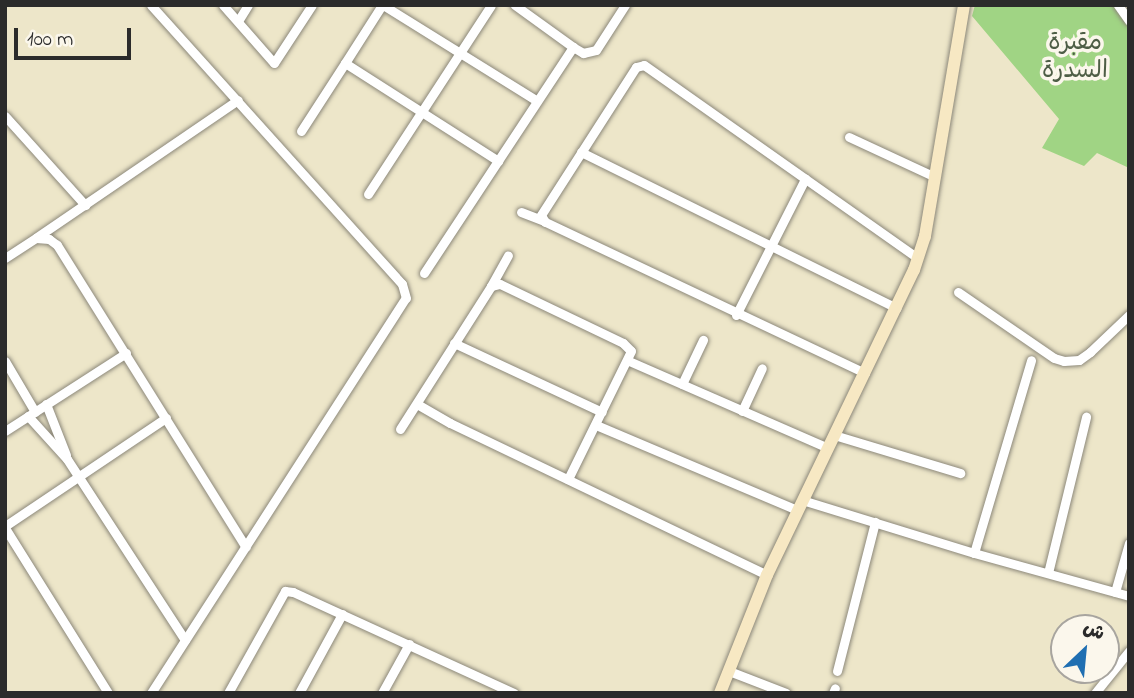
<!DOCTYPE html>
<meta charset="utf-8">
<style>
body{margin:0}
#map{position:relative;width:1134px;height:698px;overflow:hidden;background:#ede6c9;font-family:"Indie Flower","Playpen Sans Arabic",sans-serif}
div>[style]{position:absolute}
.green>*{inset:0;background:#a0d484}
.roads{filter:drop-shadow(0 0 2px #8c887a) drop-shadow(0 0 2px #8c887a)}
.street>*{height:9px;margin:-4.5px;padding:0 4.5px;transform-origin:4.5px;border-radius:4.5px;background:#fff}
.secondary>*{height:12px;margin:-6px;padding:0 6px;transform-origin:6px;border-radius:6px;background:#f7e8c3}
span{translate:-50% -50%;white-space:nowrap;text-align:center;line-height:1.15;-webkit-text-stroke:7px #fbf7ec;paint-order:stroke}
.park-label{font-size:24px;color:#4e5e46}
.frame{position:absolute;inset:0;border:7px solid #2b2b2b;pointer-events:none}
.north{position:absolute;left:1050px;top:614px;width:70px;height:70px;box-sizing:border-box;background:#fbf7ec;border:2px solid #a8a59f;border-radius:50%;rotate:26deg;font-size:19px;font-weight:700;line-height:28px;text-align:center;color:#2b2b2b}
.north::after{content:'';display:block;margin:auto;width:24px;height:32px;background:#1f6fb2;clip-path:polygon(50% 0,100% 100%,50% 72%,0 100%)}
.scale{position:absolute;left:14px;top:28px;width:117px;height:32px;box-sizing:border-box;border:4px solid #2b2b2b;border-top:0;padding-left:9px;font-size:21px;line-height:24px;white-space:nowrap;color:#2b2b2b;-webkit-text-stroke:5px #fbf7ec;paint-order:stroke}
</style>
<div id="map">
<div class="green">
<div style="clip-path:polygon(975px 5px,1114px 5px,1129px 21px,1129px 168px,1097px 153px,1084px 166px,1042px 148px,1059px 119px,972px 16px)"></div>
</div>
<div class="roads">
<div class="street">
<div style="left:223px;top:5px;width:77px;rotate:48.7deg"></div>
<div style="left:274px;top:63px;width:69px;rotate:-56.8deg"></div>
<div style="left:383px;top:5px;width:181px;rotate:31.9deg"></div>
<div style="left:1118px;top:5px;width:19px;rotate:55deg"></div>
<div style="left:238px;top:21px;width:19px;rotate:-58deg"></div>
<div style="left:573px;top:47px;width:12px;rotate:31deg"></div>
<div style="left:583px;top:53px;width:13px;rotate:-13deg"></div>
<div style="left:596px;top:50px;width:54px;rotate:-57.2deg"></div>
<div style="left:345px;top:63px;width:69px;rotate:-57.5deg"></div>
<div style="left:5px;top:116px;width:120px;rotate:48deg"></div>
<div style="left:301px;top:131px;width:81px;rotate:-57.1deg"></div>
<div style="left:345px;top:63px;width:182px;rotate:32.6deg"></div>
<div style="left:849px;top:137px;width:95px;rotate:24.9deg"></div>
<div style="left:581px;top:152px;width:352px;rotate:26.3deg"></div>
<div style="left:368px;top:194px;width:225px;rotate:-56.9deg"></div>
<div style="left:521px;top:212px;width:25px;rotate:21deg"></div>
<div style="left:37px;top:237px;width:243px;rotate:-34.3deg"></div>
<div style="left:5px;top:258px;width:37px;rotate:-33deg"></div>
<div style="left:36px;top:238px;width:13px;rotate:4deg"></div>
<div style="left:49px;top:239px;width:10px;rotate:37deg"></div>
<div style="left:57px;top:245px;width:356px;rotate:58deg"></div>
<div style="left:424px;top:273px;width:271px;rotate:-56.6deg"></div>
<div style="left:573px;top:47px;width:72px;rotate:-144.1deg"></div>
<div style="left:491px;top:286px;width:35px;rotate:-61deg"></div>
<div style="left:958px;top:292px;width:116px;rotate:34.5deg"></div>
<div style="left:1054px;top:358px;width:10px;rotate:17deg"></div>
<div style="left:1064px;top:361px;width:15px;rotate:-4deg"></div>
<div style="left:1079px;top:360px;width:14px;rotate:-36deg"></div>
<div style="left:1090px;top:352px;width:54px;rotate:-43.5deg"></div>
<div style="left:736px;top:315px;width:153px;rotate:-63.1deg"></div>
<div style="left:454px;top:343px;width:163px;rotate:25deg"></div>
<div style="left:5px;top:361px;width:59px;rotate:59.5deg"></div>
<div style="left:629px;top:361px;width:217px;rotate:23.6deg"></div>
<div style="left:865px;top:373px;width:354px;rotate:-154.7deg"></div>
<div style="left:545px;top:222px;width:8px;rotate:-120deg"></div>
<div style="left:541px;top:215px;width:176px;rotate:-57.3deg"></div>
<div style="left:636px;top:67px;width:8px;rotate:-14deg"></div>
<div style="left:644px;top:65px;width:335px;rotate:35.2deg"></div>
<div style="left:682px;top:384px;width:49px;rotate:-64.5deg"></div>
<div style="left:46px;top:404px;width:55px;rotate:68.6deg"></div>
<div style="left:417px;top:404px;width:38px;rotate:30deg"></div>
<div style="left:450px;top:423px;width:352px;rotate:25.6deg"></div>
<div style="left:742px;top:411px;width:47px;rotate:-65.1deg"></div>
<div style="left:28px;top:416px;width:58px;rotate:47.8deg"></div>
<div style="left:67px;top:459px;width:216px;rotate:56.9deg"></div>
<div style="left:596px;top:425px;width:218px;rotate:22.9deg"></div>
<div style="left:400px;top:429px;width:169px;rotate:-57.5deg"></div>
<div style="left:491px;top:286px;width:9px;rotate:-13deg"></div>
<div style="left:500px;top:284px;width:136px;rotate:25.6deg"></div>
<div style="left:623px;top:343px;width:11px;rotate:45deg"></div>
<div style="left:631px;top:351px;width:143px;rotate:116.2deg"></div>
<div style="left:5px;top:431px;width:144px;rotate:-32.8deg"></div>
<div style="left:834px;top:435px;width:132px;rotate:16.8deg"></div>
<div style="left:802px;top:500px;width:180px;rotate:17.1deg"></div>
<div style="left:974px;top:553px;width:161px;rotate:15.5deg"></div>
<div style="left:5px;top:526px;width:194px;rotate:-33.9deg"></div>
<div style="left:5px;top:528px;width:195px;rotate:58deg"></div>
<div style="left:974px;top:553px;width:201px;rotate:-73.5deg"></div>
<div style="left:1048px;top:573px;width:161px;rotate:-76.3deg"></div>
<div style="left:1115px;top:592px;width:51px;rotate:-74.1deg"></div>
<div style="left:729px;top:671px;width:61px;rotate:21.1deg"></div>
<div style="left:837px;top:671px;width:154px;rotate:-75.7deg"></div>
<div style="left:151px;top:693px;width:470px;rotate:-57.2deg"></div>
<div style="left:406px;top:298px;width:15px;rotate:-106deg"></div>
<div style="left:402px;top:284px;width:375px;rotate:-132deg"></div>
<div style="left:228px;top:693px;width:117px;rotate:-60.8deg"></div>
<div style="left:285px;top:591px;width:8px;rotate:7deg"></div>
<div style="left:293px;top:592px;width:243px;rotate:24.6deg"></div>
<div style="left:299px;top:693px;width:90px;rotate:-61.4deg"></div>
<div style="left:382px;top:693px;width:56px;rotate:-61.1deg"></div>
<div style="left:833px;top:693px;width:5px;rotate:-68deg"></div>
<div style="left:1095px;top:693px;width:54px;rotate:-51deg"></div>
</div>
<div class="secondary">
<div style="left:720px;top:693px;width:127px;rotate:-68.3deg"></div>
<div style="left:767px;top:575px;width:339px;rotate:-64.3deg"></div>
<div style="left:914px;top:270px;width:36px;rotate:-72deg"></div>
<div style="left:925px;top:236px;width:234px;rotate:-80.4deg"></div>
</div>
</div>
<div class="park-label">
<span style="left:1075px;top:58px">مقبرة<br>السدرة</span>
</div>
<div class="frame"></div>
<div class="north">ش</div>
<div class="scale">100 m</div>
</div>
